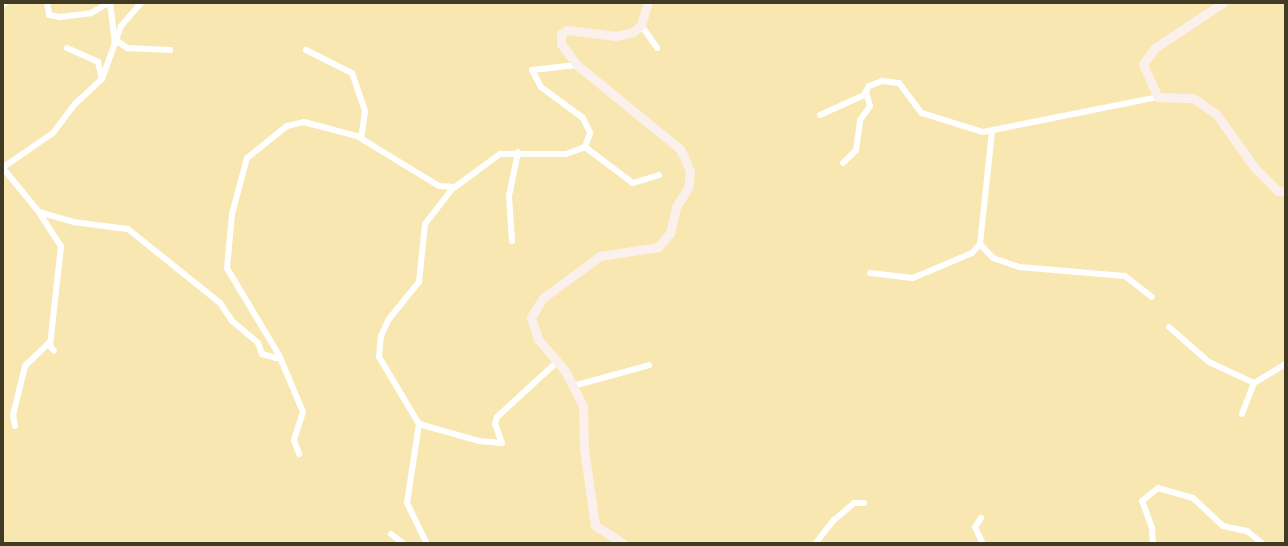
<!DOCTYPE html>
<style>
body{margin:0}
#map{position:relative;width:1288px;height:546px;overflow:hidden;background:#f9e7b2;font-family:"Space Grotesk",sans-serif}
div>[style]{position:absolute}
.street>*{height:6px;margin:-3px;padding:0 3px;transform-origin:3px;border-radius:3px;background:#fff}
.secondary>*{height:9px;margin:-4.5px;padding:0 4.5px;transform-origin:4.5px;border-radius:4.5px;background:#fcf0ed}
span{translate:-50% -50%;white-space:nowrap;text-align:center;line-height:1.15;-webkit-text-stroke:5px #fff;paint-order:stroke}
.frame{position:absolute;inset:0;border:4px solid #413a25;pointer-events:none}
</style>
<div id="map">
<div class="street">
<div style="left:47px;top:2px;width:13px;rotate:81deg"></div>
<div style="left:49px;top:15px;width:11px;rotate:10deg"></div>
<div style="left:60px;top:17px;width:31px;rotate:-7deg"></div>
<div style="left:91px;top:13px;width:22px;rotate:-30deg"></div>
<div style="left:110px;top:2px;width:42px;rotate:83.2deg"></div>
<div style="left:2px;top:6px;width:6px;rotate:-45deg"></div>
<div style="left:641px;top:25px;width:28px;rotate:55deg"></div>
<div style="left:116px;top:40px;width:14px;rotate:36deg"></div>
<div style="left:127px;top:48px;width:43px;rotate:2.7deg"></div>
<div style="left:67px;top:48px;width:34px;rotate:24deg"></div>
<div style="left:98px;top:62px;width:17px;rotate:77deg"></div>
<div style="left:306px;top:50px;width:51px;rotate:26.6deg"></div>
<div style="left:352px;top:73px;width:40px;rotate:71.1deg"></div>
<div style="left:365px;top:111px;width:27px;rotate:98deg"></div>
<div style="left:820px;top:115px;width:48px;rotate:-24.4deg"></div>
<div style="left:864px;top:95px;width:10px;rotate:-61deg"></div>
<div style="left:869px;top:86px;width:14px;rotate:-21deg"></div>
<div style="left:882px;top:81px;width:17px;rotate:7deg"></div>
<div style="left:899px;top:83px;width:38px;rotate:53deg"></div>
<div style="left:922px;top:113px;width:64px;rotate:17.3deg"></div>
<div style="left:983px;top:132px;width:178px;rotate:-11.3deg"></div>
<div style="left:585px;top:147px;width:60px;rotate:36.9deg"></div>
<div style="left:633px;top:183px;width:27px;rotate:-17deg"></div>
<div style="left:843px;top:163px;width:18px;rotate:-45deg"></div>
<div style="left:856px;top:150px;width:30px;rotate:-82deg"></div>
<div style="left:860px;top:120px;width:17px;rotate:-54deg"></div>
<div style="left:870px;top:106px;width:15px;rotate:-106deg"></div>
<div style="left:2px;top:167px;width:58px;rotate:50.6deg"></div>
<div style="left:39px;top:212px;width:35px;rotate:16deg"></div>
<div style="left:73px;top:222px;width:55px;rotate:7.3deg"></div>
<div style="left:128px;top:229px;width:118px;rotate:38.8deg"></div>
<div style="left:220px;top:303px;width:22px;rotate:56deg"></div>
<div style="left:232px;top:321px;width:34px;rotate:40deg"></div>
<div style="left:258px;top:343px;width:12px;rotate:70deg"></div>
<div style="left:262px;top:354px;width:15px;rotate:16deg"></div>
<div style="left:276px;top:358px;width:4px;rotate:-45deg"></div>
<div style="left:279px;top:355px;width:101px;rotate:-120.9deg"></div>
<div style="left:227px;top:268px;width:54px;rotate:-84.7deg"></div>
<div style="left:232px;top:214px;width:58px;rotate:-75deg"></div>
<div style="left:247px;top:158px;width:51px;rotate:-38.7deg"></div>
<div style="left:287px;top:126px;width:17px;rotate:-13deg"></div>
<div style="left:304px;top:122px;width:55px;rotate:14.8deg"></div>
<div style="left:357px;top:136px;width:96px;rotate:31.4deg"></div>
<div style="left:439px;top:186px;width:16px;rotate:4deg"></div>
<div style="left:455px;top:187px;width:56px;rotate:-36.3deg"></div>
<div style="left:500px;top:154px;width:66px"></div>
<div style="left:566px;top:154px;width:20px;rotate:-20deg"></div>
<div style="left:585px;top:147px;width:15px;rotate:-70deg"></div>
<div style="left:590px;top:133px;width:17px;rotate:-115deg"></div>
<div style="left:583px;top:118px;width:52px;rotate:-143.6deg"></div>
<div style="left:541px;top:87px;width:19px;rotate:-118deg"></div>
<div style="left:532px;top:70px;width:45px;rotate:-6.3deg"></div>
<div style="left:2px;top:168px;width:62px;rotate:-34.5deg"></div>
<div style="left:53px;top:133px;width:36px;rotate:-53deg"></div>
<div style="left:75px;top:104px;width:37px;rotate:-43deg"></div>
<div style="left:102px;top:79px;width:56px;rotate:-70.3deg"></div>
<div style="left:121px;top:26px;width:32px;rotate:-49deg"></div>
<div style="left:40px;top:214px;width:38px;rotate:57deg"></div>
<div style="left:61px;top:246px;width:101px;rotate:96.3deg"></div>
<div style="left:50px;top:346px;width:6px;rotate:51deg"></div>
<div style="left:512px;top:241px;width:45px;rotate:-93.8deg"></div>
<div style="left:509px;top:196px;width:45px;rotate:-78.4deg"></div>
<div style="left:980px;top:244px;width:19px;rotate:47deg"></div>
<div style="left:993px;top:258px;width:28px;rotate:19deg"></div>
<div style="left:1019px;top:267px;width:106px;rotate:4.9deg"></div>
<div style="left:1125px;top:276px;width:34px;rotate:38deg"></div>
<div style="left:870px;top:273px;width:43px;rotate:6.6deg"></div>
<div style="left:913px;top:278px;width:64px;rotate:-23deg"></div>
<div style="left:972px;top:253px;width:12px;rotate:-48deg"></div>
<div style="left:980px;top:244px;width:113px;rotate:-83.9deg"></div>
<div style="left:1169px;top:327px;width:53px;rotate:41.2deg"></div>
<div style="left:1209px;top:362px;width:50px;rotate:25deg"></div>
<div style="left:279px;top:355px;width:62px;rotate:67.2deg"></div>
<div style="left:303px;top:412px;width:29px;rotate:108deg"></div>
<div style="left:294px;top:440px;width:15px;rotate:70deg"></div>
<div style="left:573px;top:386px;width:79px;rotate:-15.4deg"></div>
<div style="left:1242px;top:414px;width:33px;rotate:-69deg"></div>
<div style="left:1254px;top:383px;width:37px;rotate:-31deg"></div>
<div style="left:419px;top:424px;width:62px;rotate:15.8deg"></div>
<div style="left:479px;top:441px;width:23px;rotate:5deg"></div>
<div style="left:502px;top:443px;width:20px;rotate:-110deg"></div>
<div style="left:495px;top:424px;width:7px;rotate:-74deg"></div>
<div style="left:497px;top:417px;width:81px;rotate:-42.5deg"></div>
<div style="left:15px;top:426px;width:11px;rotate:-100deg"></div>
<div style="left:13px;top:415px;width:50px;rotate:-76.2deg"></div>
<div style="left:25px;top:366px;width:35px;rotate:-44deg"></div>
<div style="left:981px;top:518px;width:11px;rotate:124deg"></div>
<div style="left:975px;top:527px;width:19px;rotate:65deg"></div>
<div style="left:391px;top:534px;width:16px;rotate:38deg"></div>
<div style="left:427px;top:544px;width:46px;rotate:-116deg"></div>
<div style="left:407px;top:503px;width:80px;rotate:-81.4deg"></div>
<div style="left:419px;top:424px;width:78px;rotate:-120.8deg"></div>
<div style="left:379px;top:357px;width:21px;rotate:-85deg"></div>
<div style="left:381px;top:336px;width:19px;rotate:-65deg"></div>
<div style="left:389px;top:319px;width:48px;rotate:-51deg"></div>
<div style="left:419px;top:282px;width:58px;rotate:-84.1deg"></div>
<div style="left:425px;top:224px;width:46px;rotate:-52.1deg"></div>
<div style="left:815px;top:544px;width:31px;rotate:-52deg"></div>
<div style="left:834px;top:520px;width:26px;rotate:-40deg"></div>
<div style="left:854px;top:503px;width:10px"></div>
<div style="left:1153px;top:544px;width:16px;rotate:-94deg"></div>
<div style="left:1152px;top:528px;width:29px;rotate:-110deg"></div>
<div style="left:1142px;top:501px;width:21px;rotate:-39deg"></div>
<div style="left:1158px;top:488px;width:36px;rotate:16deg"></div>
<div style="left:1193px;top:498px;width:41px;rotate:43deg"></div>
<div style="left:1223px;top:526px;width:25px;rotate:12deg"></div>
<div style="left:1247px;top:531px;width:21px;rotate:39deg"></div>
</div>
<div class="secondary">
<div style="left:1224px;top:2px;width:83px;rotate:146.3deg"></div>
<div style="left:1155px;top:48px;width:20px;rotate:127deg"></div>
<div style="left:1143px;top:64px;width:36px;rotate:66deg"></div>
<div style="left:1158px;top:97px;width:35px;rotate:2deg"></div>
<div style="left:1193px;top:98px;width:29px;rotate:35deg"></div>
<div style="left:1217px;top:115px;width:65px;rotate:54.4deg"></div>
<div style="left:1255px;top:168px;width:33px;rotate:45deg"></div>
<div style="left:1278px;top:191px;width:8px;rotate:7deg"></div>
<div style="left:624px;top:544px;width:35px;rotate:-147deg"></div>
<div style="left:595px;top:525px;width:77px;rotate:-98.2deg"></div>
<div style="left:584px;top:449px;width:43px;rotate:-91.3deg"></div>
<div style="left:583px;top:406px;width:38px;rotate:-117deg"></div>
<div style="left:566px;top:372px;width:43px;rotate:-130.3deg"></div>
<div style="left:538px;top:339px;width:23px;rotate:-108deg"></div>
<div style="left:531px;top:317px;width:22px;rotate:-58deg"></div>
<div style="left:543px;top:298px;width:71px;rotate:-36.4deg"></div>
<div style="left:600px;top:256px;width:59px;rotate:-8.8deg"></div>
<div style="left:658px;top:247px;width:18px;rotate:-49deg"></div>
<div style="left:670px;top:233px;width:27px;rotate:-77deg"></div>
<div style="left:676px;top:207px;width:22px;rotate:-58deg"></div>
<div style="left:688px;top:188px;width:17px;rotate:-83deg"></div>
<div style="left:690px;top:171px;width:24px;rotate:-114deg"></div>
<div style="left:680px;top:149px;width:133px;rotate:-140.8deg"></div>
<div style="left:577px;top:65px;width:26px;rotate:-127deg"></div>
<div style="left:561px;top:44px;width:10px;rotate:-90deg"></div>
<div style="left:561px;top:34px;width:7px;rotate:-34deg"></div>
<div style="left:567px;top:30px;width:49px;rotate:7deg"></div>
<div style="left:616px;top:36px;width:17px;rotate:-13deg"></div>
<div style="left:633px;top:32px;width:11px;rotate:-41deg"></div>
<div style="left:641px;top:25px;width:24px;rotate:-73deg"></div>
</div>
<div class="frame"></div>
</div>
